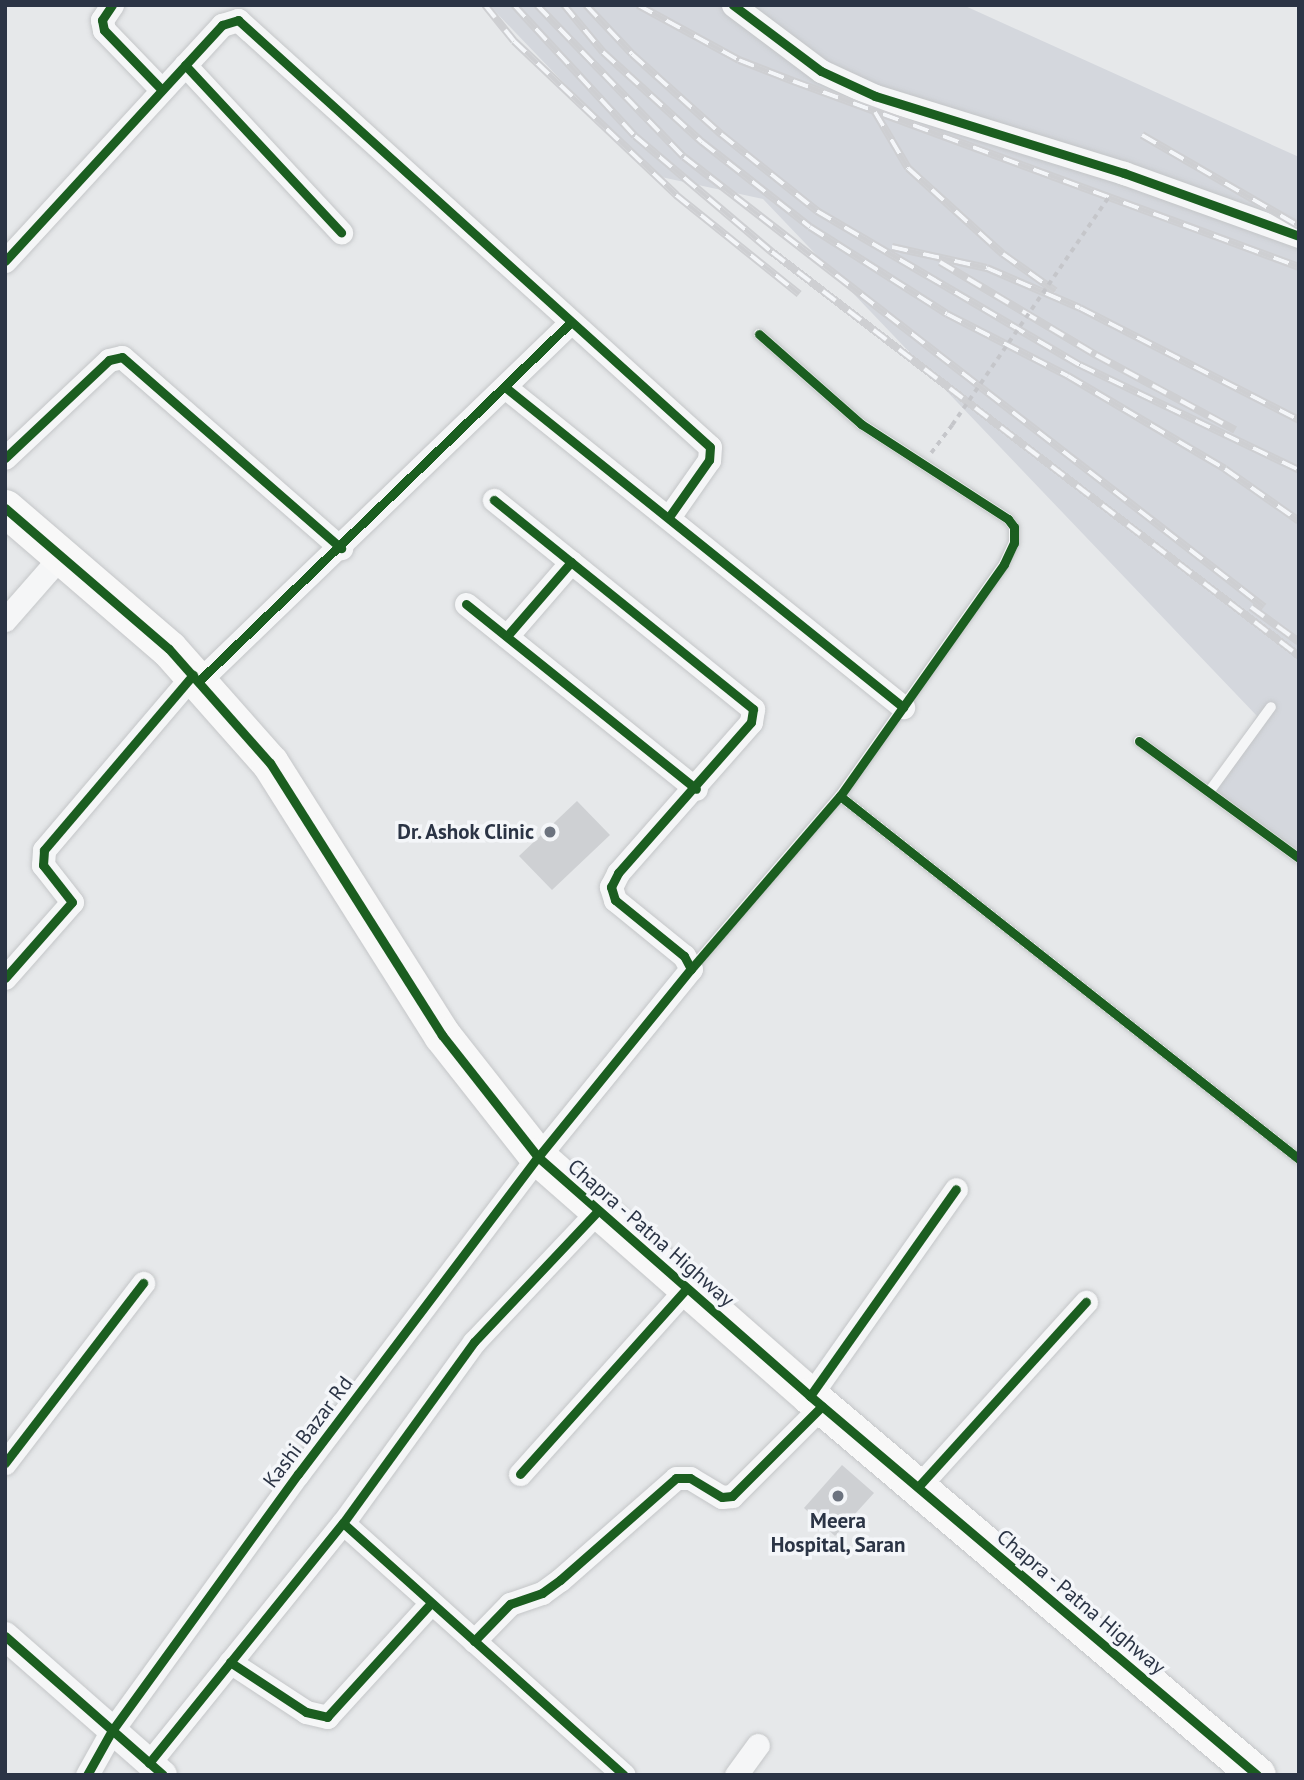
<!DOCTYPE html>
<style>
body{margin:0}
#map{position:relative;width:1304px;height:1780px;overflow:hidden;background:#e6e8ea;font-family:"PT Sans",sans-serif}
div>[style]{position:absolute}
.built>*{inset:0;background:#d4d7dd}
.building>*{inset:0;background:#ced0d3}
.path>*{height:3.5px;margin-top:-1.75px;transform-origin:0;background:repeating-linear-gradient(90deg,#c5c6ca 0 5px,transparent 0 10px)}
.roads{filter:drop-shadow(0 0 2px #c4c6c8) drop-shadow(0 0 2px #c4c6c8)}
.service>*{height:10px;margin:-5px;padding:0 5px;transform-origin:5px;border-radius:5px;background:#f5f6f7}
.minor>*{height:23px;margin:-11.5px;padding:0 11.5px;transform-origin:11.5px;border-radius:11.5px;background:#f5f6f7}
.tertiary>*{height:28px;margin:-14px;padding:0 14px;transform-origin:14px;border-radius:14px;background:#f5f6f7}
.trunk>*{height:37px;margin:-18.5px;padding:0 18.5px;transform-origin:18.5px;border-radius:18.5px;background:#f8f8f8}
.rail>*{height:8px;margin-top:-4px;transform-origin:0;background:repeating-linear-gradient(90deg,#f4f6f9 0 16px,#cecfd2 0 32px);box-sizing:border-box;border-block:2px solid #cecfd2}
.path-bridge>*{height:3.5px;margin-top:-1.75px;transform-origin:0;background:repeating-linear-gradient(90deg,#c5c6ca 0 5px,transparent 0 10px)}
.cycleway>*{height:9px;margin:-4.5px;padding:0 4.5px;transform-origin:4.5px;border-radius:4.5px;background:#1b5e20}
.dots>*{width:19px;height:19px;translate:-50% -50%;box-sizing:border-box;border:4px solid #f4f6f9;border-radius:50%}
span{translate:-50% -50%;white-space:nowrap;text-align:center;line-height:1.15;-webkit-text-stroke:7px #f4f6f9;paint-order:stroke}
.poi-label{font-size:21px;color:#2b3445;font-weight:700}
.right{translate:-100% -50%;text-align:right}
.street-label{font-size:21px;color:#2b3445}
.frame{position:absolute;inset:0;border:7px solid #2b3445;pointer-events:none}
</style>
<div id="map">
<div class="built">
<div style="clip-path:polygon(489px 5px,963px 5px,1299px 157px,1299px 863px,1207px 791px,1257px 716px,763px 199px,652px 175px)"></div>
</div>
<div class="building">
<div style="clip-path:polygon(577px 801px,610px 835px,552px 890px,519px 856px)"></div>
<div style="clip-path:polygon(842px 1465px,874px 1493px,835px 1536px,804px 1508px)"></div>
</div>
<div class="path">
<div style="left:931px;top:453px;width:35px;rotate:-53deg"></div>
</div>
<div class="roads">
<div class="service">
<div style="left:1139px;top:741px;width:198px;rotate:36.2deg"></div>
<div style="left:1209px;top:792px;width:105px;rotate:-53.9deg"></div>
<div style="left:840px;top:796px;width:585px;rotate:38.34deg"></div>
<div style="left:691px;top:969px;width:228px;rotate:-49.3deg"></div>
<div style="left:840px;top:796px;width:284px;rotate:-54.7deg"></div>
<div style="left:1004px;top:564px;width:23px;rotate:-65deg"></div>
<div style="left:1014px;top:543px;width:16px;rotate:-90deg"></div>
<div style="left:1014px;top:527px;width:10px;rotate:-127deg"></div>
<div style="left:1008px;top:519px;width:175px;rotate:-147.1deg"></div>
<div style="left:861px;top:424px;width:136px;rotate:-138.6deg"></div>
</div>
<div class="minor">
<div style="left:112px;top:5px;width:18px;rotate:124deg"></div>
<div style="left:102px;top:20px;width:10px;rotate:79deg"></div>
<div style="left:104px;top:30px;width:83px;rotate:46deg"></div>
<div style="left:733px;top:5px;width:110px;rotate:36.9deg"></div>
<div style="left:821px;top:71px;width:60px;rotate:24.8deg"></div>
<div style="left:875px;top:96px;width:261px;rotate:17.2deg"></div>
<div style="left:1124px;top:173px;width:186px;rotate:19.8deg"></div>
<div style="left:185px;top:65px;width:229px;rotate:47deg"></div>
<div style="left:5px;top:261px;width:321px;rotate:-47.4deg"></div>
<div style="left:222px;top:25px;width:17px;rotate:-17deg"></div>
<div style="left:238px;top:20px;width:636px;rotate:42.13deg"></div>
<div style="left:710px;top:447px;width:13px;rotate:94deg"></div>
<div style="left:709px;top:460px;width:70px;rotate:125.1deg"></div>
<div style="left:505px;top:387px;width:511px;rotate:38.8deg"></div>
<div style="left:5px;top:458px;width:143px;rotate:-43.3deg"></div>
<div style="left:109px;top:360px;width:13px;rotate:-13deg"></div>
<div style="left:122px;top:357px;width:291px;rotate:41.1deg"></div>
<div style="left:466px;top:604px;width:295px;rotate:38.8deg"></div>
<div style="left:5px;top:620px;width:85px;rotate:-48.8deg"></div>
<div style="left:507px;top:636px;width:98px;rotate:-49.1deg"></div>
<div style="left:199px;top:681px;width:517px;rotate:-43.98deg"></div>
<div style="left:5px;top:978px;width:101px;rotate:-48.6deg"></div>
<div style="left:72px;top:902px;width:47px;rotate:-128.1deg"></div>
<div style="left:43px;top:865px;width:15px;rotate:-86deg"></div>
<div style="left:44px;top:850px;width:230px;rotate:-49.6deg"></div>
<div style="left:810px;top:1396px;width:253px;rotate:-54.8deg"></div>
<div style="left:5px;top:1463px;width:227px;rotate:-52.5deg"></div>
<div style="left:520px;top:1474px;width:249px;rotate:-48.1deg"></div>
<div style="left:918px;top:1487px;width:250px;rotate:-47.8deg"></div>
<div style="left:343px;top:1523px;width:377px;rotate:41.9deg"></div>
<div style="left:474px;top:1641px;width:52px;rotate:-45.8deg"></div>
<div style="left:510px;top:1604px;width:34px;rotate:-19deg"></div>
<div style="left:542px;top:1593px;width:22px;rotate:-36deg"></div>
<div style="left:560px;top:1580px;width:154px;rotate:-41.3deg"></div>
<div style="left:676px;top:1478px;width:14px"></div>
<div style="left:690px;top:1478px;width:37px;rotate:31deg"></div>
<div style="left:722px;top:1497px;width:10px;rotate:-6deg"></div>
<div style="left:732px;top:1496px;width:127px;rotate:-45deg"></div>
<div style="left:230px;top:1662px;width:91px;rotate:33.3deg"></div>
<div style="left:306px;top:1712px;width:22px;rotate:13deg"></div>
<div style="left:327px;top:1717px;width:154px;rotate:-47.6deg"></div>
<div style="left:149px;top:1763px;width:309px;rotate:-51.1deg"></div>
<div style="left:343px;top:1523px;width:223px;rotate:-54.1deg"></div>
<div style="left:474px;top:1342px;width:179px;rotate:-46.6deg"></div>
<div style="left:87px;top:1775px;width:49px;rotate:-60.8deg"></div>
<div style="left:111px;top:1732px;width:319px;rotate:-54.1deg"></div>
<div style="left:298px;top:1474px;width:398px;rotate:-52.9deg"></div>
<div style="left:538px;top:1157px;width:242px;rotate:-50.9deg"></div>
<div style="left:691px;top:969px;width:15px;rotate:-118deg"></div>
<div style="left:684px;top:956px;width:89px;rotate:-140.9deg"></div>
<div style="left:615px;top:900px;width:14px;rotate:-107deg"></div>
<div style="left:611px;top:887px;width:16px;rotate:-63deg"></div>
<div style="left:618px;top:873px;width:201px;rotate:-48.6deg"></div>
<div style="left:751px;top:722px;width:13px;rotate:-81deg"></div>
<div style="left:753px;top:709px;width:333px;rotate:-141.1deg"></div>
<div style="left:736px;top:1775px;width:37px;rotate:-54deg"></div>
</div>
<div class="tertiary">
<div style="left:5px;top:1636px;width:210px;rotate:41.3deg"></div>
</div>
<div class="trunk">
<div style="left:5px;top:508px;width:216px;rotate:40.7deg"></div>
<div style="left:169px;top:649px;width:152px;rotate:48.5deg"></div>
<div style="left:270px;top:763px;width:322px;rotate:57.7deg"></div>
<div style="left:442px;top:1035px;width:155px;rotate:51.8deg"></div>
<div style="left:538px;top:1157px;width:362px;rotate:41.3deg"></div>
<div style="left:810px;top:1396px;width:586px;rotate:40.29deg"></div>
</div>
</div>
<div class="rail">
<div style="left:485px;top:5px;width:46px;rotate:51.1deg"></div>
<div style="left:514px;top:41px;width:224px;rotate:43.5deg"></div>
<div style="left:676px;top:195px;width:158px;rotate:38.8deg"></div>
<div style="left:514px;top:5px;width:178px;rotate:47.3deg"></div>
<div style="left:635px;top:136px;width:180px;rotate:40.3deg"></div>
<div style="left:772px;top:252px;width:664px;rotate:37.47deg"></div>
<div style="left:537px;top:5px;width:211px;rotate:46deg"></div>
<div style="left:684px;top:157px;width:734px;rotate:37.81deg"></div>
<div style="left:564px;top:5px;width:61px;rotate:50.3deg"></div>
<div style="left:603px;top:52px;width:134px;rotate:42.3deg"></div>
<div style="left:702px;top:142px;width:137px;rotate:38.2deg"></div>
<div style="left:810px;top:227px;width:162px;rotate:32.4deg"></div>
<div style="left:947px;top:314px;width:136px;rotate:27.1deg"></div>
<div style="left:1068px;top:376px;width:182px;rotate:30.6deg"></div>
<div style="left:1225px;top:469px;width:90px;rotate:35.1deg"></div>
<div style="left:586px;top:5px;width:67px;rotate:46.8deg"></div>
<div style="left:632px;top:54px;width:120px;rotate:42deg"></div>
<div style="left:721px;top:134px;width:123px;rotate:38.7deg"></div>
<div style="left:817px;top:211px;width:305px;rotate:30.4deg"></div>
<div style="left:1080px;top:365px;width:243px;rotate:25.6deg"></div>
<div style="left:638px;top:5px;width:115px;rotate:28.6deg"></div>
<div style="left:739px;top:60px;width:58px;rotate:21.3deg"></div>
<div style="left:793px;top:81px;width:539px;rotate:20.18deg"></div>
<div style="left:875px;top:112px;width:65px;rotate:59.5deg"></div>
<div style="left:908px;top:168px;width:128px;rotate:42.2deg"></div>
<div style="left:1003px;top:254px;width:64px;rotate:35.4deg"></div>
<div style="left:1142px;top:135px;width:181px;rotate:30.1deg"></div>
<div style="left:892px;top:247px;width:97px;rotate:12.5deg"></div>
<div style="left:987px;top:268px;width:101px;rotate:23.3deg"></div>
<div style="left:1080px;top:308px;width:246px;rotate:27.1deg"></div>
<div style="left:940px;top:262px;width:182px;rotate:30.8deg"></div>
<div style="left:1096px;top:355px;width:158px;rotate:28.3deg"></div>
<div style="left:1251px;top:607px;width:59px;rotate:36.1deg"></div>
</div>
<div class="path-bridge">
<div style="left:952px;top:425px;width:280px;rotate:-55.5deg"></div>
</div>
<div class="cycleway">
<div style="left:112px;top:5px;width:18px;rotate:124deg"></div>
<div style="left:102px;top:20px;width:10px;rotate:79deg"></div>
<div style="left:104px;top:30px;width:83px;rotate:46deg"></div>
<div style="left:733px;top:5px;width:110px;rotate:36.9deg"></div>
<div style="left:821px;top:71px;width:60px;rotate:24.8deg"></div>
<div style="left:875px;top:96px;width:261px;rotate:17.2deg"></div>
<div style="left:1124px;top:173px;width:186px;rotate:19.8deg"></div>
<div style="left:185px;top:65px;width:229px;rotate:47deg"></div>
<div style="left:5px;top:261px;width:321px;rotate:-47.4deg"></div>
<div style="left:222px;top:25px;width:17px;rotate:-17deg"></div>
<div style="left:238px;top:20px;width:636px;rotate:42.13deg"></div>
<div style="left:710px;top:447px;width:13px;rotate:94deg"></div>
<div style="left:709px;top:460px;width:70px;rotate:125.1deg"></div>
<div style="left:505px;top:387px;width:511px;rotate:38.8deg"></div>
<div style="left:5px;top:458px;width:143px;rotate:-43.3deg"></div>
<div style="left:109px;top:360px;width:13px;rotate:-13deg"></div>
<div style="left:122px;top:357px;width:291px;rotate:41.1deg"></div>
<div style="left:5px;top:508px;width:216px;rotate:40.7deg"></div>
<div style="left:169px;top:649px;width:152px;rotate:48.5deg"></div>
<div style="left:270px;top:763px;width:322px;rotate:57.7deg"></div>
<div style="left:442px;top:1035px;width:155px;rotate:51.8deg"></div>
<div style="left:538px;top:1157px;width:362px;rotate:41.3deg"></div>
<div style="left:810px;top:1396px;width:586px;rotate:40.29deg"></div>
<div style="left:466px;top:604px;width:295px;rotate:38.8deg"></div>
<div style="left:507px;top:636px;width:98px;rotate:-49.1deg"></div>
<div style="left:199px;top:681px;width:517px;rotate:-43.98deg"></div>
<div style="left:1139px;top:741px;width:198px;rotate:36.2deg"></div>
<div style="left:840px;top:796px;width:585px;rotate:38.34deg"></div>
<div style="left:691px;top:969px;width:228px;rotate:-49.3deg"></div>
<div style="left:840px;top:796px;width:284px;rotate:-54.7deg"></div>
<div style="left:1004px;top:564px;width:23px;rotate:-65deg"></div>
<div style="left:1014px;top:543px;width:16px;rotate:-90deg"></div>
<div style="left:1014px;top:527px;width:10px;rotate:-127deg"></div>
<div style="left:1008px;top:519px;width:175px;rotate:-147.1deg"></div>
<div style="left:861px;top:424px;width:136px;rotate:-138.6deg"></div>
<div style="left:5px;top:978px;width:101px;rotate:-48.6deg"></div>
<div style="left:72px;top:902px;width:47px;rotate:-128.1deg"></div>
<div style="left:43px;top:865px;width:15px;rotate:-86deg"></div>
<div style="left:44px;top:850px;width:230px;rotate:-49.6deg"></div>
<div style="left:810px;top:1396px;width:253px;rotate:-54.8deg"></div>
<div style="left:5px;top:1463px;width:227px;rotate:-52.5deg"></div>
<div style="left:520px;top:1474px;width:249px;rotate:-48.1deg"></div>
<div style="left:918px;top:1487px;width:250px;rotate:-47.8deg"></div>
<div style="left:343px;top:1523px;width:377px;rotate:41.9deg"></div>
<div style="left:5px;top:1636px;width:210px;rotate:41.3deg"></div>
<div style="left:474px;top:1641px;width:52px;rotate:-45.8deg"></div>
<div style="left:510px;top:1604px;width:34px;rotate:-19deg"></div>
<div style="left:542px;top:1593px;width:22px;rotate:-36deg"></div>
<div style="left:560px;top:1580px;width:154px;rotate:-41.3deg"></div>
<div style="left:676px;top:1478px;width:14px"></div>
<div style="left:690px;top:1478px;width:37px;rotate:31deg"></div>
<div style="left:722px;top:1497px;width:10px;rotate:-6deg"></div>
<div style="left:732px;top:1496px;width:127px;rotate:-45deg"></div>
<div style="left:230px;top:1662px;width:91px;rotate:33.3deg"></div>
<div style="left:306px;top:1712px;width:22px;rotate:13deg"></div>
<div style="left:327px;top:1717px;width:154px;rotate:-47.6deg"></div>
<div style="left:149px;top:1763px;width:309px;rotate:-51.1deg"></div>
<div style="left:343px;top:1523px;width:223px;rotate:-54.1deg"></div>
<div style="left:474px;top:1342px;width:179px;rotate:-46.6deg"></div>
<div style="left:87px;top:1775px;width:49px;rotate:-60.8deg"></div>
<div style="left:111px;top:1732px;width:319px;rotate:-54.1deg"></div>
<div style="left:298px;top:1474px;width:398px;rotate:-52.9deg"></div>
<div style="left:538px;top:1157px;width:242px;rotate:-50.9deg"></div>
<div style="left:691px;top:969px;width:15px;rotate:-118deg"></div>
<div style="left:684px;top:956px;width:89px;rotate:-140.9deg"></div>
<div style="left:615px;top:900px;width:14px;rotate:-107deg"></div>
<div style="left:611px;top:887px;width:16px;rotate:-63deg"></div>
<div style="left:618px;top:873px;width:201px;rotate:-48.6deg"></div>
<div style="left:751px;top:722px;width:13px;rotate:-81deg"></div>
<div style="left:753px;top:709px;width:333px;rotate:-141.1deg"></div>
</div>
<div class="dots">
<div style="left:550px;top:832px;background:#6c737f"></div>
<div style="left:838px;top:1496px;background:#6c737f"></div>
</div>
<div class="poi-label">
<span class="right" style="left:534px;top:832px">Dr. Ashok Clinic</span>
<span style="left:838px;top:1533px">Meera<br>Hospital, Saran</span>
</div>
<div class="street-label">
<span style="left:651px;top:1233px;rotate:41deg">Chapra - Patna Highway</span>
<span style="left:308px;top:1432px;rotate:-53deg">Kashi Bazar Rd</span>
<span style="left:1081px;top:1602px;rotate:40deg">Chapra - Patna Highway</span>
</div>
<div class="frame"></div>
</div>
